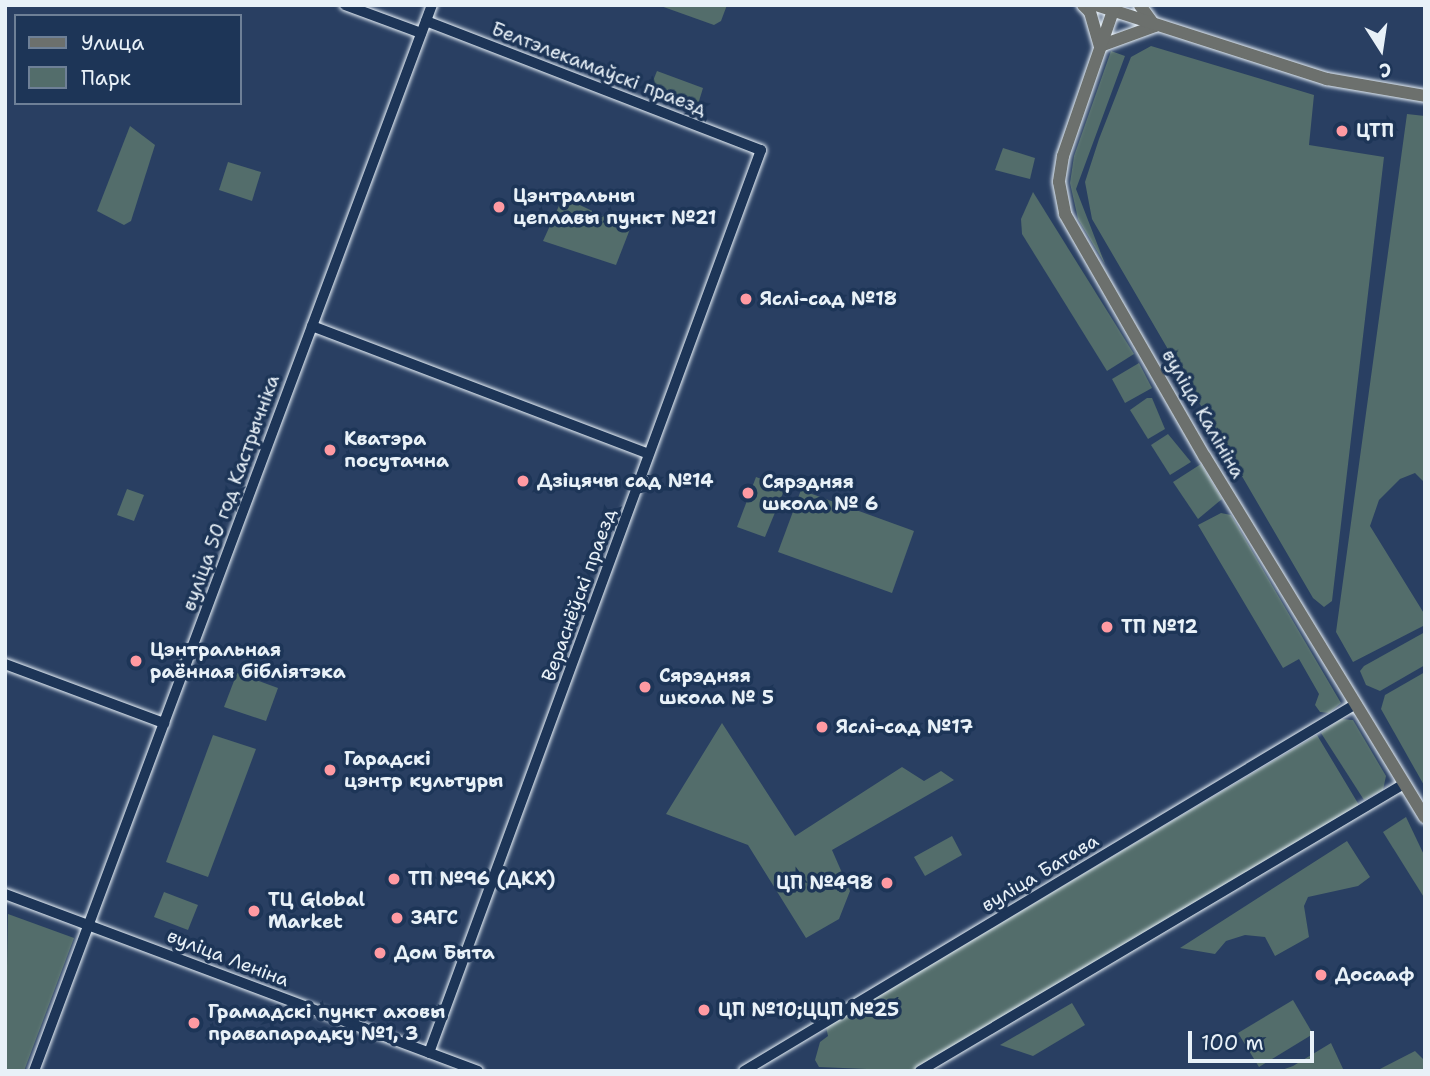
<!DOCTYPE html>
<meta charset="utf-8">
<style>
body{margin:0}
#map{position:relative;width:1430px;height:1076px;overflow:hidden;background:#293f62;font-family:"Shantell Sans",sans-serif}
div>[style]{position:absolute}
.green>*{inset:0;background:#536d6b}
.roads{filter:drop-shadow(0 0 2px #e8f1f8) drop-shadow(0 0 2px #e8f1f8)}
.minor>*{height:10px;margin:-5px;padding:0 5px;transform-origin:5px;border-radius:5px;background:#1d3557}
.major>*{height:12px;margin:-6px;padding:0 6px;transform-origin:6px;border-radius:6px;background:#6c706d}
.dots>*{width:19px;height:19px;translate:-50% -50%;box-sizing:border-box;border:4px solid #1d3557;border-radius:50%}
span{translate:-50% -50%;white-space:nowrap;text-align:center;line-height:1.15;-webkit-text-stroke:7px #1d3557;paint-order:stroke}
.street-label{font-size:19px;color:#e8f1f8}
.poi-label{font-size:19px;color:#e8f1f8;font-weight:700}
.left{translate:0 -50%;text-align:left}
.right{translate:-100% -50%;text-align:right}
.frame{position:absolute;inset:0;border:7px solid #e8f1f8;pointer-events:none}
.legend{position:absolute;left:14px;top:14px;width:228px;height:91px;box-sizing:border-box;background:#1d3557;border:2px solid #6e8097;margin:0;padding:9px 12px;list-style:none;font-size:21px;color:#e8f1f8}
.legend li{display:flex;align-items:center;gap:14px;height:35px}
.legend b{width:35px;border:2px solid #6e8097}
.north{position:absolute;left:1346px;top:14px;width:70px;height:70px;-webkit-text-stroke:5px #1d3557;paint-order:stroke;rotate:168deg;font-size:19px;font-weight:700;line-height:28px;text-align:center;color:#e8f1f8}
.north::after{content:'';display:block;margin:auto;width:24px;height:32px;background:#e8f1f8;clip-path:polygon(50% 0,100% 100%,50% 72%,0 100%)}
.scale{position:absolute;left:1188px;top:1031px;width:126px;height:32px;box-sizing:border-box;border:4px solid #e8f1f8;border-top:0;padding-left:9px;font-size:21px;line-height:24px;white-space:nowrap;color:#e8f1f8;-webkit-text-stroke:5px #1d3557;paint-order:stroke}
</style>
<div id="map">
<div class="green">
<div style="clip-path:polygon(658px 5px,727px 5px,721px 21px,714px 25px)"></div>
<div style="clip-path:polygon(1151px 46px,1314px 95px,1309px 145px,1384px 157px,1332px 601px,1324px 607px,1313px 598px,1092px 219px,1085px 182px,1099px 139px,1131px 57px)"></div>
<div style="clip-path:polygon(1111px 51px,1125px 56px,1076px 189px,1105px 264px,1078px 219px,1070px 183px,1074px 156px)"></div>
<div style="clip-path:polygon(657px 71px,703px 88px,696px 111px,648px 93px)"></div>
<div style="clip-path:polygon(1407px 114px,1425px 116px,1425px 483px,1415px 473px,1400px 479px,1379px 500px,1370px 526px,1425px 615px,1425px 625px,1353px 662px,1336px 632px)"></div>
<div style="clip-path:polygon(130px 126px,155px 145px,131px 221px,124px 225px,97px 211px)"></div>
<div style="clip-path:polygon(1003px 148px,1035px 158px,1030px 179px,995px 170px)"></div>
<div style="clip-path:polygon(228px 162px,261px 172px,252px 201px,219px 190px)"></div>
<div style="clip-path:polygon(1033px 192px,1134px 354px,1107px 371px,1022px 234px,1021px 219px)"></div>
<div style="clip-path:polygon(563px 197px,630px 229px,616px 265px,543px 241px)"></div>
<div style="clip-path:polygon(1139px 363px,1152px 388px,1125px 403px,1112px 379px)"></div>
<div style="clip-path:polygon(1147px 398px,1152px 398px,1165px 429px,1148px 439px,1130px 410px)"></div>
<div style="clip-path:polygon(1168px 434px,1191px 462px,1170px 475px,1151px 445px)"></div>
<div style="clip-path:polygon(1201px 464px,1222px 499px,1198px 519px,1173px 482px)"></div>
<div style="clip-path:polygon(756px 477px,785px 488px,765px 537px,737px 527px)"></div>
<div style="clip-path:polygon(127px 489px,144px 495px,134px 521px,117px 515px)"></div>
<div style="clip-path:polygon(801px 490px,914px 531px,892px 593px,778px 552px)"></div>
<div style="clip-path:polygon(1221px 513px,1231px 515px,1341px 703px,1329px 713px,1320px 712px,1315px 705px,1319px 694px,1299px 659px,1283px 668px,1198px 525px)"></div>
<div style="clip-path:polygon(1425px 632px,1425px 665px,1380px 691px,1366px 685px,1360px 671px,1364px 666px)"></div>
<div style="clip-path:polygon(1425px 672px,1425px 787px,1381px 709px,1385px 695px)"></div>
<div style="clip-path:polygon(237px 673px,278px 688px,266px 721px,224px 707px)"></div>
<div style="clip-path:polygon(1341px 719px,1353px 720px,1386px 776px,1383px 790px,1364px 800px,1321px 733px)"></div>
<div style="clip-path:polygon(722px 723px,795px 836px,902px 767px,924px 781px,941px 771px,954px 780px,832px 850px,850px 891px,839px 919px,806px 938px,748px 845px,666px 814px)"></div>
<div style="clip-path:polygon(213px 735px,256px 749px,208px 877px,166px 862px)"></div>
<div style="clip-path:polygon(1317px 735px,1359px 805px,914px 1071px,819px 1067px,815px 1060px,820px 1042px,828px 1036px,826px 1027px)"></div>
<div style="clip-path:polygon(1406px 817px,1425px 857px,1425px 899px,1383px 832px)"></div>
<div style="clip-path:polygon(952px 836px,962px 855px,925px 876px,914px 857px)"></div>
<div style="clip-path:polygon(1347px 841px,1370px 877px,1358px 886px,1308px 897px,1304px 906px,1309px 937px,1275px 956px,1265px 937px,1245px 935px,1226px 941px,1215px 954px,1180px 948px)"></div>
<div style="clip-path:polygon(164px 892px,198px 905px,188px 930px,154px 917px)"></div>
<div style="clip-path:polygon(8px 914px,74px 938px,24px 1071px,5px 1071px)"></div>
<div style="clip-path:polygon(1293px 1000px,1313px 1034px,1259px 1067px,1238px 1033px)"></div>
<div style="clip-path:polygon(1072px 1003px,1085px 1025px,1033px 1056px,1000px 1045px)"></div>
<div style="clip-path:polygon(1331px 1043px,1344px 1071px,1279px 1071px,1293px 1066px)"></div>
<div style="clip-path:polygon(1415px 1051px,1425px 1061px,1425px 1071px,1376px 1071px)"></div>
</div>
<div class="roads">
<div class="minor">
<div style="left:345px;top:5px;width:81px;rotate:20.2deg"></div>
<div style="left:426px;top:21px;width:359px;rotate:21.1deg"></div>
<div style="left:761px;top:150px;width:962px;rotate:110.19deg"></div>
<div style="left:312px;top:326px;width:360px;rotate:20.8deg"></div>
<div style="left:5px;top:664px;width:170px;rotate:20.4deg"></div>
<div style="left:5px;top:894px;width:505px;rotate:20.52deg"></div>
<div style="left:34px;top:1071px;width:1138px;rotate:-69.53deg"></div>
<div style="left:744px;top:1071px;width:711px;rotate:-30.96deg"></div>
<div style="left:920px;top:1071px;width:563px;rotate:-30.67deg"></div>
</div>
<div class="major">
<div style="left:1083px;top:5px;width:10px;rotate:45deg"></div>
<div style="left:1090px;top:12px;width:35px;rotate:74deg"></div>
<div style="left:1100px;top:46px;width:59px;rotate:-20deg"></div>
<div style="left:1155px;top:26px;width:26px;rotate:-126deg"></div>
<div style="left:1096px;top:5px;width:243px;rotate:17.8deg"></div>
<div style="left:1327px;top:79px;width:99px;rotate:9.8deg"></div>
<div style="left:1115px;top:5px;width:160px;rotate:109deg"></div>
<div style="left:1063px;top:156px;width:26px;rotate:99deg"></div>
<div style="left:1059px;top:182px;width:33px;rotate:79deg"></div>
<div style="left:1065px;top:214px;width:280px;rotate:60.1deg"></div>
<div style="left:1205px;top:457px;width:422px;rotate:58.6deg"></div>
</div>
</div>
<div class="dots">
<div style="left:1342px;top:131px;background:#ff9aa2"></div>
<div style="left:499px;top:207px;background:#ff9aa2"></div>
<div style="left:746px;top:299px;background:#ff9aa2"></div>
<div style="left:330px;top:450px;background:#ff9aa2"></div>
<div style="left:523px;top:481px;background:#ff9aa2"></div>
<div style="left:748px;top:493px;background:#ff9aa2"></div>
<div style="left:1107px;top:627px;background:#ff9aa2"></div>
<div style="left:136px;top:661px;background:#ff9aa2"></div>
<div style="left:645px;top:687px;background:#ff9aa2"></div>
<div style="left:822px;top:727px;background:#ff9aa2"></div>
<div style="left:330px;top:770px;background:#ff9aa2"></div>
<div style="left:394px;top:879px;background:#ff9aa2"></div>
<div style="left:887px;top:883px;background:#ff9aa2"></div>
<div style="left:254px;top:911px;background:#ff9aa2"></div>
<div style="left:397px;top:918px;background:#ff9aa2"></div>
<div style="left:380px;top:953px;background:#ff9aa2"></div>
<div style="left:1321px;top:975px;background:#ff9aa2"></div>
<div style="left:704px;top:1010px;background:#ff9aa2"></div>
<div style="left:194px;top:1023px;background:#ff9aa2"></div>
</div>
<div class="street-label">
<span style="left:599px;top:69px;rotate:21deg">Белтэлекамаўскі праезд</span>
<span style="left:1203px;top:414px;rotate:60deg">вуліца Калініна</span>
<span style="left:231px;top:493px;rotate:-70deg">вуліца 50 год Кастрычніка</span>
<span style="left:579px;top:595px;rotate:-70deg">Вераснёўскі праезд</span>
<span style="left:1040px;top:873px;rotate:-31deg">вуліца Батава</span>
<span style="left:228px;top:958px;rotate:21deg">вуліца Леніна</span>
</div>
<div class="poi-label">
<span class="left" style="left:1356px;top:131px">ЦТП</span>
<span class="left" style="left:513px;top:207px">Цэнтральны<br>цеплавы пункт №21</span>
<span class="left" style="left:760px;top:299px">Яслі-сад №18</span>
<span class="left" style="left:344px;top:450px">Кватэра<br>посутачна</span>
<span class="left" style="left:537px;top:481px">Дзіцячы сад №14</span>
<span class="left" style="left:762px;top:493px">Сярэдняя<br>школа № 6</span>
<span class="left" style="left:1121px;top:627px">ТП №12</span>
<span class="left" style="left:150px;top:661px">Цэнтральная<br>раённая бібліятэка</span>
<span class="left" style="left:659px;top:687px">Сярэдняя<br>школа № 5</span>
<span class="left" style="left:836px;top:727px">Яслі-сад №17</span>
<span class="left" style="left:344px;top:770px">Гарадскі<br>цэнтр культуры</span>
<span class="left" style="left:408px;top:879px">ТП №96 (ДКХ)</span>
<span class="right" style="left:873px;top:883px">ЦП №498</span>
<span class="left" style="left:268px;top:911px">ТЦ Global<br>Market</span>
<span class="left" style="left:411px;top:918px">ЗАГС</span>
<span class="left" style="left:394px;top:953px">Дом Быта</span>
<span class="left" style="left:1335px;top:975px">Досааф</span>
<span class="left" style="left:718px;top:1010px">ЦП №10;ЦЦП №25</span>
<span class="left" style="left:208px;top:1023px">Грамадскі пункт аховы<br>правапарадку №1, 3</span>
</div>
<div class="frame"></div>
<ul class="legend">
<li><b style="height:9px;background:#6c706d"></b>Улица</li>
<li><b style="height:19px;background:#536d6b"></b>Парк</li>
</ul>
<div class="north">С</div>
<div class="scale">100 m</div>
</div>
